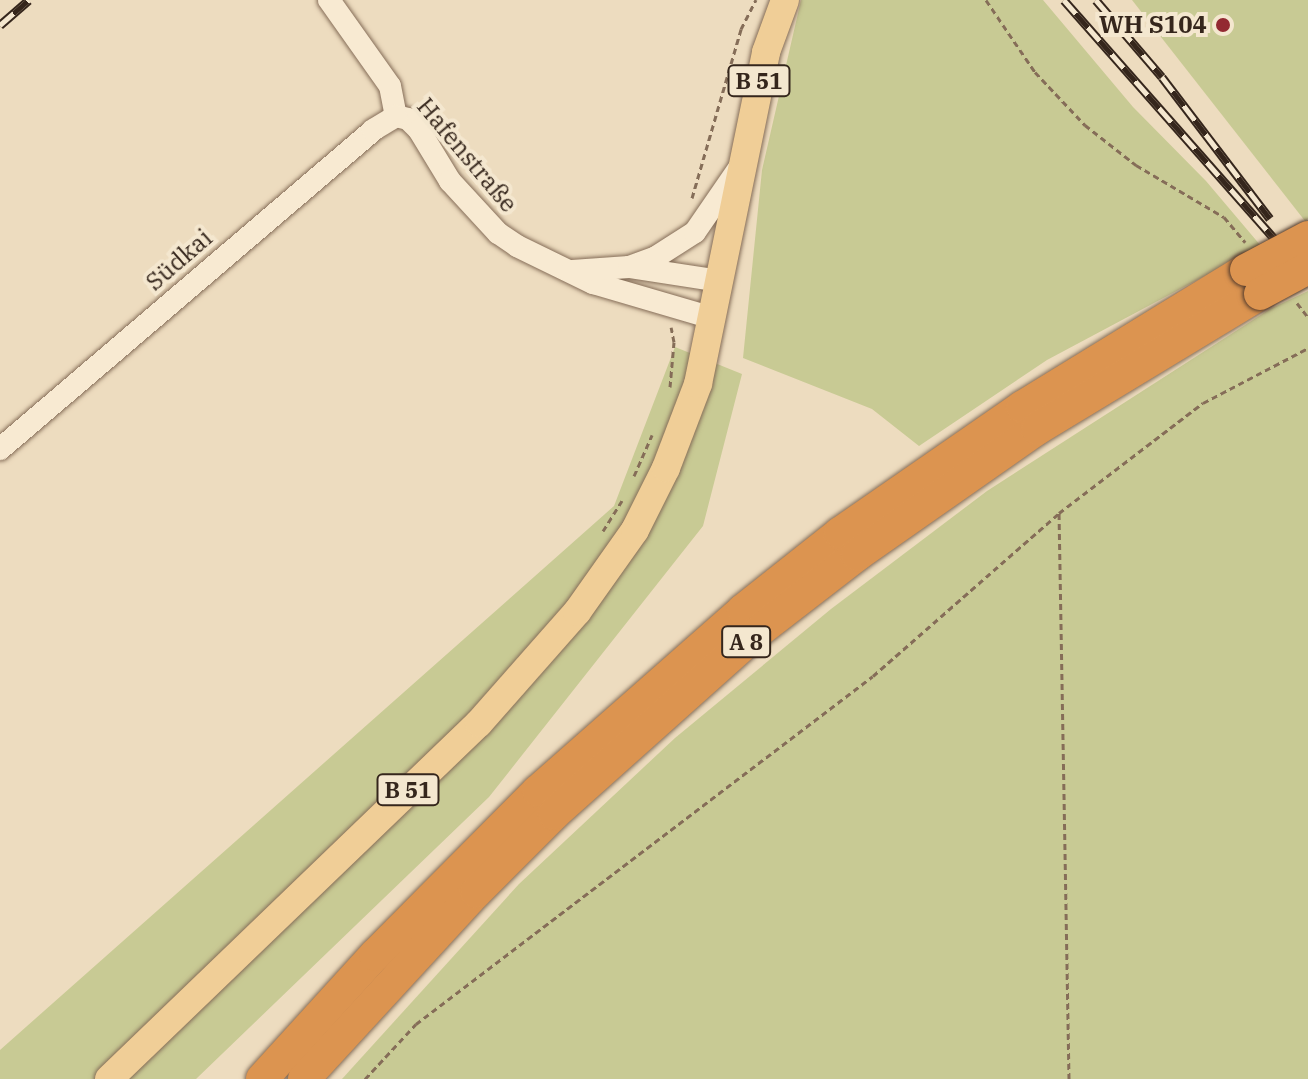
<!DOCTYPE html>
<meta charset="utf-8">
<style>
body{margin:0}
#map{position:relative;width:1308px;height:1079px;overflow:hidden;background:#eddcbf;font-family:"IBM Plex Serif",serif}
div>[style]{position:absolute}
.green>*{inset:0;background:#c8ca94}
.path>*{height:3px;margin-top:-1.5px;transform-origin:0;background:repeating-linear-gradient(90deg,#856d58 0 6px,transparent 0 10px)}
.roads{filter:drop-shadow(0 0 2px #856d58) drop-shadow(0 0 2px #856d58)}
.minor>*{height:22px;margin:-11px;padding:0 11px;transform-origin:11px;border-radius:11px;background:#f8ead2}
.major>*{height:28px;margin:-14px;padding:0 14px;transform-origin:14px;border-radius:14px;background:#f0ce97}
.highway>*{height:32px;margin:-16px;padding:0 16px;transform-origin:16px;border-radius:16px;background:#dc9450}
.rail>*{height:9px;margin-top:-4.5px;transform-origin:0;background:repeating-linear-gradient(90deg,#f4e7cf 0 18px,#35261c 0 36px);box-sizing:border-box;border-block:2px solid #35261c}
.bridges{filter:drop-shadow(0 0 2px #533b2c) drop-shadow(0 0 2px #533b2c)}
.highway-bridge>*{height:32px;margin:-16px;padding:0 16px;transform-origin:16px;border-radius:16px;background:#dc9450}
.dots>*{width:22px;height:22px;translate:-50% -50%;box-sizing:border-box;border:4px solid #f4e7cf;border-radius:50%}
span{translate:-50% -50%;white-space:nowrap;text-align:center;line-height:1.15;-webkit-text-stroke:8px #f4e7cf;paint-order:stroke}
.shield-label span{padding:2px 6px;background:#f4e7cf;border:2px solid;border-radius:6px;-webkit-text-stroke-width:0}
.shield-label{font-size:22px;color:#35261c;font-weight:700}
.poi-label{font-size:24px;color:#35261c;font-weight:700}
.right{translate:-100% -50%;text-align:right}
.street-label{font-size:24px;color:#35261c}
</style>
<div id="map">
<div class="green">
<div style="clip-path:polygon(801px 0,1043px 0,1133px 107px,1206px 181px,1261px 246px,1047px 360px,919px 446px,872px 409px,743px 358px,762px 170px)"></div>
<div style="clip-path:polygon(1132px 0,1308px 0,1308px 219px,1305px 221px)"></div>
<div style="clip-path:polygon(1308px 291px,1308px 1079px,342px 1079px,519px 884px,675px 738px,831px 609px,987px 491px,1270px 309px)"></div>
<div style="clip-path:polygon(675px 347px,742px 374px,703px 526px,489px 797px,196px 1079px,0 1079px,0 1050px,614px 506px)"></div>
</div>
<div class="path">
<div style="left:986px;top:0;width:87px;rotate:55.8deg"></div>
<div style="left:1035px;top:72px;width:73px;rotate:46.7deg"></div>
<div style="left:1085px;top:125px;width:65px;rotate:38.1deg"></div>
<div style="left:1136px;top:165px;width:102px;rotate:30.6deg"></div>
<div style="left:1224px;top:217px;width:33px;rotate:50deg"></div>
<div style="left:692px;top:198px;width:176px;rotate:-73.8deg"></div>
<div style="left:741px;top:29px;width:33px;rotate:-63deg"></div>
<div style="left:1297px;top:303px;width:18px;rotate:52deg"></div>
<div style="left:670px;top:387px;width:45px;rotate:-84.9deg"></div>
<div style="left:674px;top:342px;width:15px;rotate:-101deg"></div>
<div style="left:634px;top:476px;width:45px;rotate:-66.3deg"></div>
<div style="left:603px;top:531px;width:36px;rotate:-58deg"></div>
<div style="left:365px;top:1079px;width:75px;rotate:-47.2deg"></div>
<div style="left:416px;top:1024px;width:574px;rotate:-37.29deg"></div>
<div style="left:873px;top:676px;width:247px;rotate:-41.2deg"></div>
<div style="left:1069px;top:1079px;width:566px;rotate:-91.01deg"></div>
<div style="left:1059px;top:513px;width:181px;rotate:-37.4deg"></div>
<div style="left:1203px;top:403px;width:119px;rotate:-27.6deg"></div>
</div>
<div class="roads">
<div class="minor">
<div style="left:329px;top:0;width:105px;rotate:54.7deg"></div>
<div style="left:390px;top:86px;width:31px;rotate:79deg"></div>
<div style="left:396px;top:116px;width:12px;rotate:14deg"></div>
<div style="left:408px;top:119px;width:16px;rotate:45deg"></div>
<div style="left:419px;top:130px;width:60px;rotate:58.7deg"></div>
<div style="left:450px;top:181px;width:71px;rotate:47.3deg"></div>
<div style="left:498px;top:233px;width:23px;rotate:34deg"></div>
<div style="left:517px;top:246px;width:85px;rotate:26deg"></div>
<div style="left:593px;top:283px;width:125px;rotate:16.3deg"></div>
<div style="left:629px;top:267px;width:29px;rotate:-20deg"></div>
<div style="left:656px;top:257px;width:46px;rotate:-32.7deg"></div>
<div style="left:695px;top:232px;width:81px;rotate:-55.5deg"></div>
<div style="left:572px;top:271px;width:57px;rotate:-4deg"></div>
<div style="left:629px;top:267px;width:93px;rotate:8.7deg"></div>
<div style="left:0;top:449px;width:491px;rotate:-40.5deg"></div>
<div style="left:373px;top:130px;width:27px;rotate:-31deg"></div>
</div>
<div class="major">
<div style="left:109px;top:1079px;width:513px;rotate:-43.9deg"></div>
<div style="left:479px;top:723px;width:148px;rotate:-48.6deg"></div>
<div style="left:577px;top:612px;width:100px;rotate:-54.7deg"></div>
<div style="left:635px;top:530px;width:69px;rotate:-63.4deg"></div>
<div style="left:666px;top:468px;width:90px;rotate:-69.1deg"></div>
<div style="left:698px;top:384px;width:339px;rotate:-78.4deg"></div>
<div style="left:766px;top:52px;width:55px;rotate:-69.9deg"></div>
</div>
<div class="highway">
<div style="left:262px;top:1079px;width:168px;rotate:-47.7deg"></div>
<div style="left:375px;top:955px;width:231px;rotate:-45.2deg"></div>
<div style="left:538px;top:791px;width:273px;rotate:-41.4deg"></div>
<div style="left:743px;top:610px;width:124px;rotate:-38.4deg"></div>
<div style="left:840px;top:533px;width:221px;rotate:-34.7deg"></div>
<div style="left:1022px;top:407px;width:263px;rotate:-31.5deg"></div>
<div style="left:304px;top:1079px;width:254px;rotate:-47.4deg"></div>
<div style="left:476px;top:892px;width:110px;rotate:-45deg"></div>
<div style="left:554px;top:814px;width:276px;rotate:-41.8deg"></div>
<div style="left:760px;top:630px;width:123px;rotate:-37.7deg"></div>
<div style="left:857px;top:555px;width:220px;rotate:-35deg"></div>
<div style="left:1037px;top:429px;width:261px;rotate:-31.2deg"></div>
</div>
</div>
<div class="rail">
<div style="left:1064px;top:0;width:369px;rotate:48.6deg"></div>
<div style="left:1096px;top:0;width:101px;rotate:49.4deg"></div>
<div style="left:1162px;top:77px;width:178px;rotate:52.7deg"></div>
<div style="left:0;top:25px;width:38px;rotate:-41deg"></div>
</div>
<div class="bridges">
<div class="highway-bridge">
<div style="left:1246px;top:270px;width:70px;rotate:-28deg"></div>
<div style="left:1260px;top:294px;width:55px;rotate:-28.4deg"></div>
</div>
</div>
<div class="dots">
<div style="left:1223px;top:25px;background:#932932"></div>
</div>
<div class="shield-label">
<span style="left:759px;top:81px">B 51</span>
<span style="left:746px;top:642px">A 8</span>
<span style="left:408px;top:790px">B 51</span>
</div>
<div class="poi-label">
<span class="right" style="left:1207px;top:25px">WH S104</span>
</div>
<div class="street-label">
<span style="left:467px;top:155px;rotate:50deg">Hafenstraße</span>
<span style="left:179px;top:260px;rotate:-41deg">Südkai</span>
</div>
</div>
